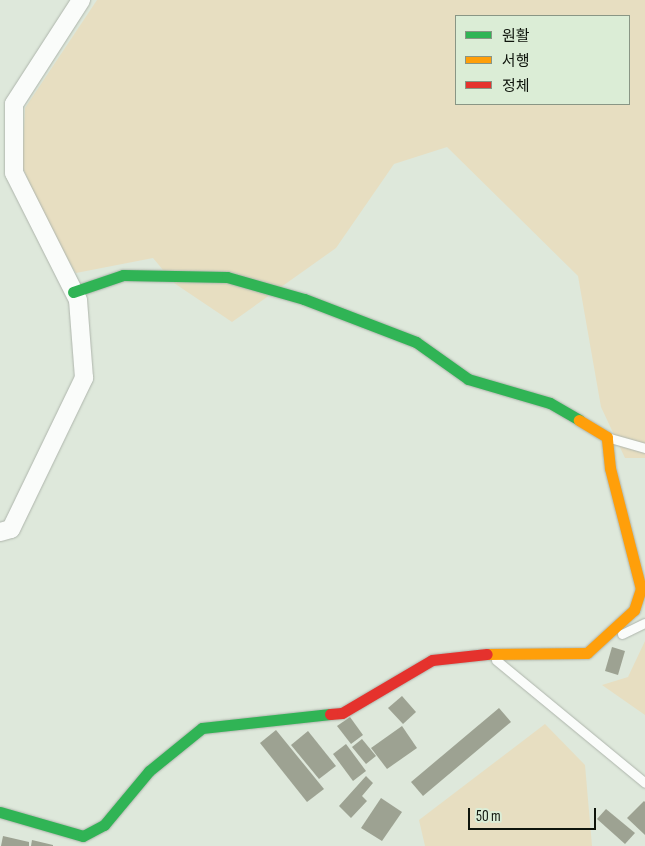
<!DOCTYPE html>
<meta charset="utf-8">
<style>
body{margin:0}
#map{position:relative;width:645px;height:846px;overflow:hidden;background:#dee8db;font-family:"Sofia Sans Condensed","Noto Sans KR",sans-serif}
div>[style]{position:absolute}
.green>*{inset:0;background:#e7dec1}
.building>*{inset:0;background:#9da292}
.roads{filter:drop-shadow(0 0 1px #aeb5ac) drop-shadow(0 0 1px #aeb5ac)}
.lane>*{height:9px;margin:-4.5px;padding:0 4.5px;transform-origin:4.5px;border-radius:4.5px;background:#fafcfa}
.street>*{height:18px;margin:-9px;padding:0 9px;transform-origin:9px;border-radius:9px;background:#fafcfa}
.fast>*{height:11px;margin:-5.5px;padding:0 5.5px;transform-origin:5.5px;border-radius:5.5px;background:#30b455}
.slow>*{height:11px;margin:-5.5px;padding:0 5.5px;transform-origin:5.5px;border-radius:5.5px;background:#ff9f0a}
.jam>*{height:11px;margin:-5.5px;padding:0 5.5px;transform-origin:5.5px;border-radius:5.5px;background:#e5322d}
span{translate:-50% -50%;white-space:nowrap;text-align:center;line-height:1.15;-webkit-text-stroke:4px #dbedd6;paint-order:stroke}
.legend{position:absolute;left:455px;top:15px;width:175px;height:90px;box-sizing:border-box;background:#dbedd6;border:1px solid #899685;margin:0;padding:6px 9px;list-style:none;font-size:15px;color:#0e140c}
.legend li{display:flex;align-items:center;gap:10px;height:25px}
.legend b{width:25px;border:1px solid #899685}
.scale{position:absolute;left:468px;top:808px;width:128px;height:22px;box-sizing:border-box;border:2px solid #0e140c;border-top:0;padding-left:6px;font-size:15px;line-height:18px;white-space:nowrap;color:#0e140c;-webkit-text-stroke:4px #dbedd6;paint-order:stroke}
</style>
<div id="map">
<div class="green">
<div style="clip-path:polygon(evenodd,97px 0,645px 0,645px 458px,625px 458px,601px 407px,578px 276px,447px 147px,394px 164px,336px 248px,232px 322px,174px 283px,153px 258px,76px 273px,49px 229px,22px 166px,25px 108px,97px 0,456px 16px,629px 16px,629px 104px,456px 104px,456px 16px)"></div>
<div style="clip-path:polygon(645px 641px,645px 715px,602px 685px,628px 677px)"></div>
<div style="clip-path:polygon(545px 724px,585px 765px,592px 846px,425px 846px,419px 820px)"></div>
</div>
<div class="building">
<div style="clip-path:polygon(612px 647px,625px 651px,618px 675px,605px 671px)"></div>
<div style="clip-path:polygon(402px 696px,416px 712px,403px 724px,388px 708px)"></div>
<div style="clip-path:polygon(499px 708px,511px 722px,423px 796px,411px 782px)"></div>
<div style="clip-path:polygon(350px 717px,363px 735px,351px 744px,337px 726px)"></div>
<div style="clip-path:polygon(402px 726px,417px 748px,387px 769px,371px 748px)"></div>
<div style="clip-path:polygon(276px 730px,324px 789px,307px 802px,260px 743px)"></div>
<div style="clip-path:polygon(308px 731px,336px 766px,319px 779px,291px 745px)"></div>
<div style="clip-path:polygon(362px 739px,376px 756px,366px 764px,352px 747px)"></div>
<div style="clip-path:polygon(346px 744px,366px 771px,353px 781px,333px 754px)"></div>
<div style="clip-path:polygon(366px 776px,373px 783px,362px 796px,367px 801px,351px 818px,339px 806px)"></div>
<div style="clip-path:polygon(381px 798px,402px 812px,382px 841px,361px 828px)"></div>
<div style="clip-path:polygon(644px 801px,645px 802px,645px 835px,627px 818px)"></div>
<div style="clip-path:polygon(606px 809px,635px 833px,625px 844px,597px 819px)"></div>
<div style="clip-path:polygon(3px 836px,29px 842px,29px 846px,1px 846px)"></div>
<div style="clip-path:polygon(32px 840px,53px 845px,53px 846px,31px 846px)"></div>
</div>
<div class="roads">
<div class="lane">
<div style="left:610px;top:438px;width:36px;rotate:16deg"></div>
<div style="left:622px;top:634px;width:25px;rotate:-26deg"></div>
<div style="left:496px;top:660px;width:193px;rotate:39.5deg"></div>
</div>
<div class="street">
<div style="left:0;top:532px;width:11px;rotate:-15deg"></div>
<div style="left:11px;top:529px;width:168px;rotate:-64.2deg"></div>
<div style="left:84px;top:378px;width:78px;rotate:-94.4deg"></div>
<div style="left:78px;top:300px;width:142px;rotate:-116.7deg"></div>
<div style="left:14px;top:173px;width:69px;rotate:-90deg"></div>
<div style="left:14px;top:104px;width:124px;rotate:-57.2deg"></div>
</div>
<div class="fast">
<div style="left:73px;top:292px;width:53px;rotate:-18.8deg"></div>
<div style="left:123px;top:275px;width:104px;rotate:1.1deg"></div>
<div style="left:227px;top:277px;width:80px;rotate:15.9deg"></div>
<div style="left:304px;top:299px;width:120px;rotate:21deg"></div>
<div style="left:416px;top:342px;width:64px;rotate:35.4deg"></div>
<div style="left:468px;top:379px;width:85px;rotate:16.3deg"></div>
<div style="left:550px;top:403px;width:34px;rotate:30deg"></div>
<div style="left:0;top:812px;width:86px;rotate:16.1deg"></div>
<div style="left:83px;top:836px;width:24px;rotate:-28deg"></div>
<div style="left:104px;top:825px;width:70px;rotate:-50.2deg"></div>
<div style="left:149px;top:771px;width:68px;rotate:-39.1deg"></div>
<div style="left:202px;top:728px;width:129px;rotate:-6.2deg"></div>
</div>
<div class="slow">
<div style="left:487px;top:654px;width:100px;rotate:-0.6deg"></div>
<div style="left:587px;top:653px;width:64px;rotate:-42.5deg"></div>
<div style="left:634px;top:610px;width:22px;rotate:-72deg"></div>
<div style="left:641px;top:589px;width:125px;rotate:-104.4deg"></div>
<div style="left:610px;top:468px;width:31px;rotate:-96deg"></div>
<div style="left:607px;top:437px;width:33px;rotate:-149deg"></div>
</div>
<div class="jam">
<div style="left:330px;top:714px;width:12px;rotate:-5deg"></div>
<div style="left:342px;top:713px;width:104px;rotate:-30.5deg"></div>
<div style="left:432px;top:660px;width:55px;rotate:-6.2deg"></div>
</div>
</div>
<ul class="legend">
<li><b style="height:6px;background:#30b455"></b>원활</li>
<li><b style="height:6px;background:#ff9f0a"></b>서행</li>
<li><b style="height:6px;background:#e5322d"></b>정체</li>
</ul>
<div class="scale">50 m</div>
</div>
